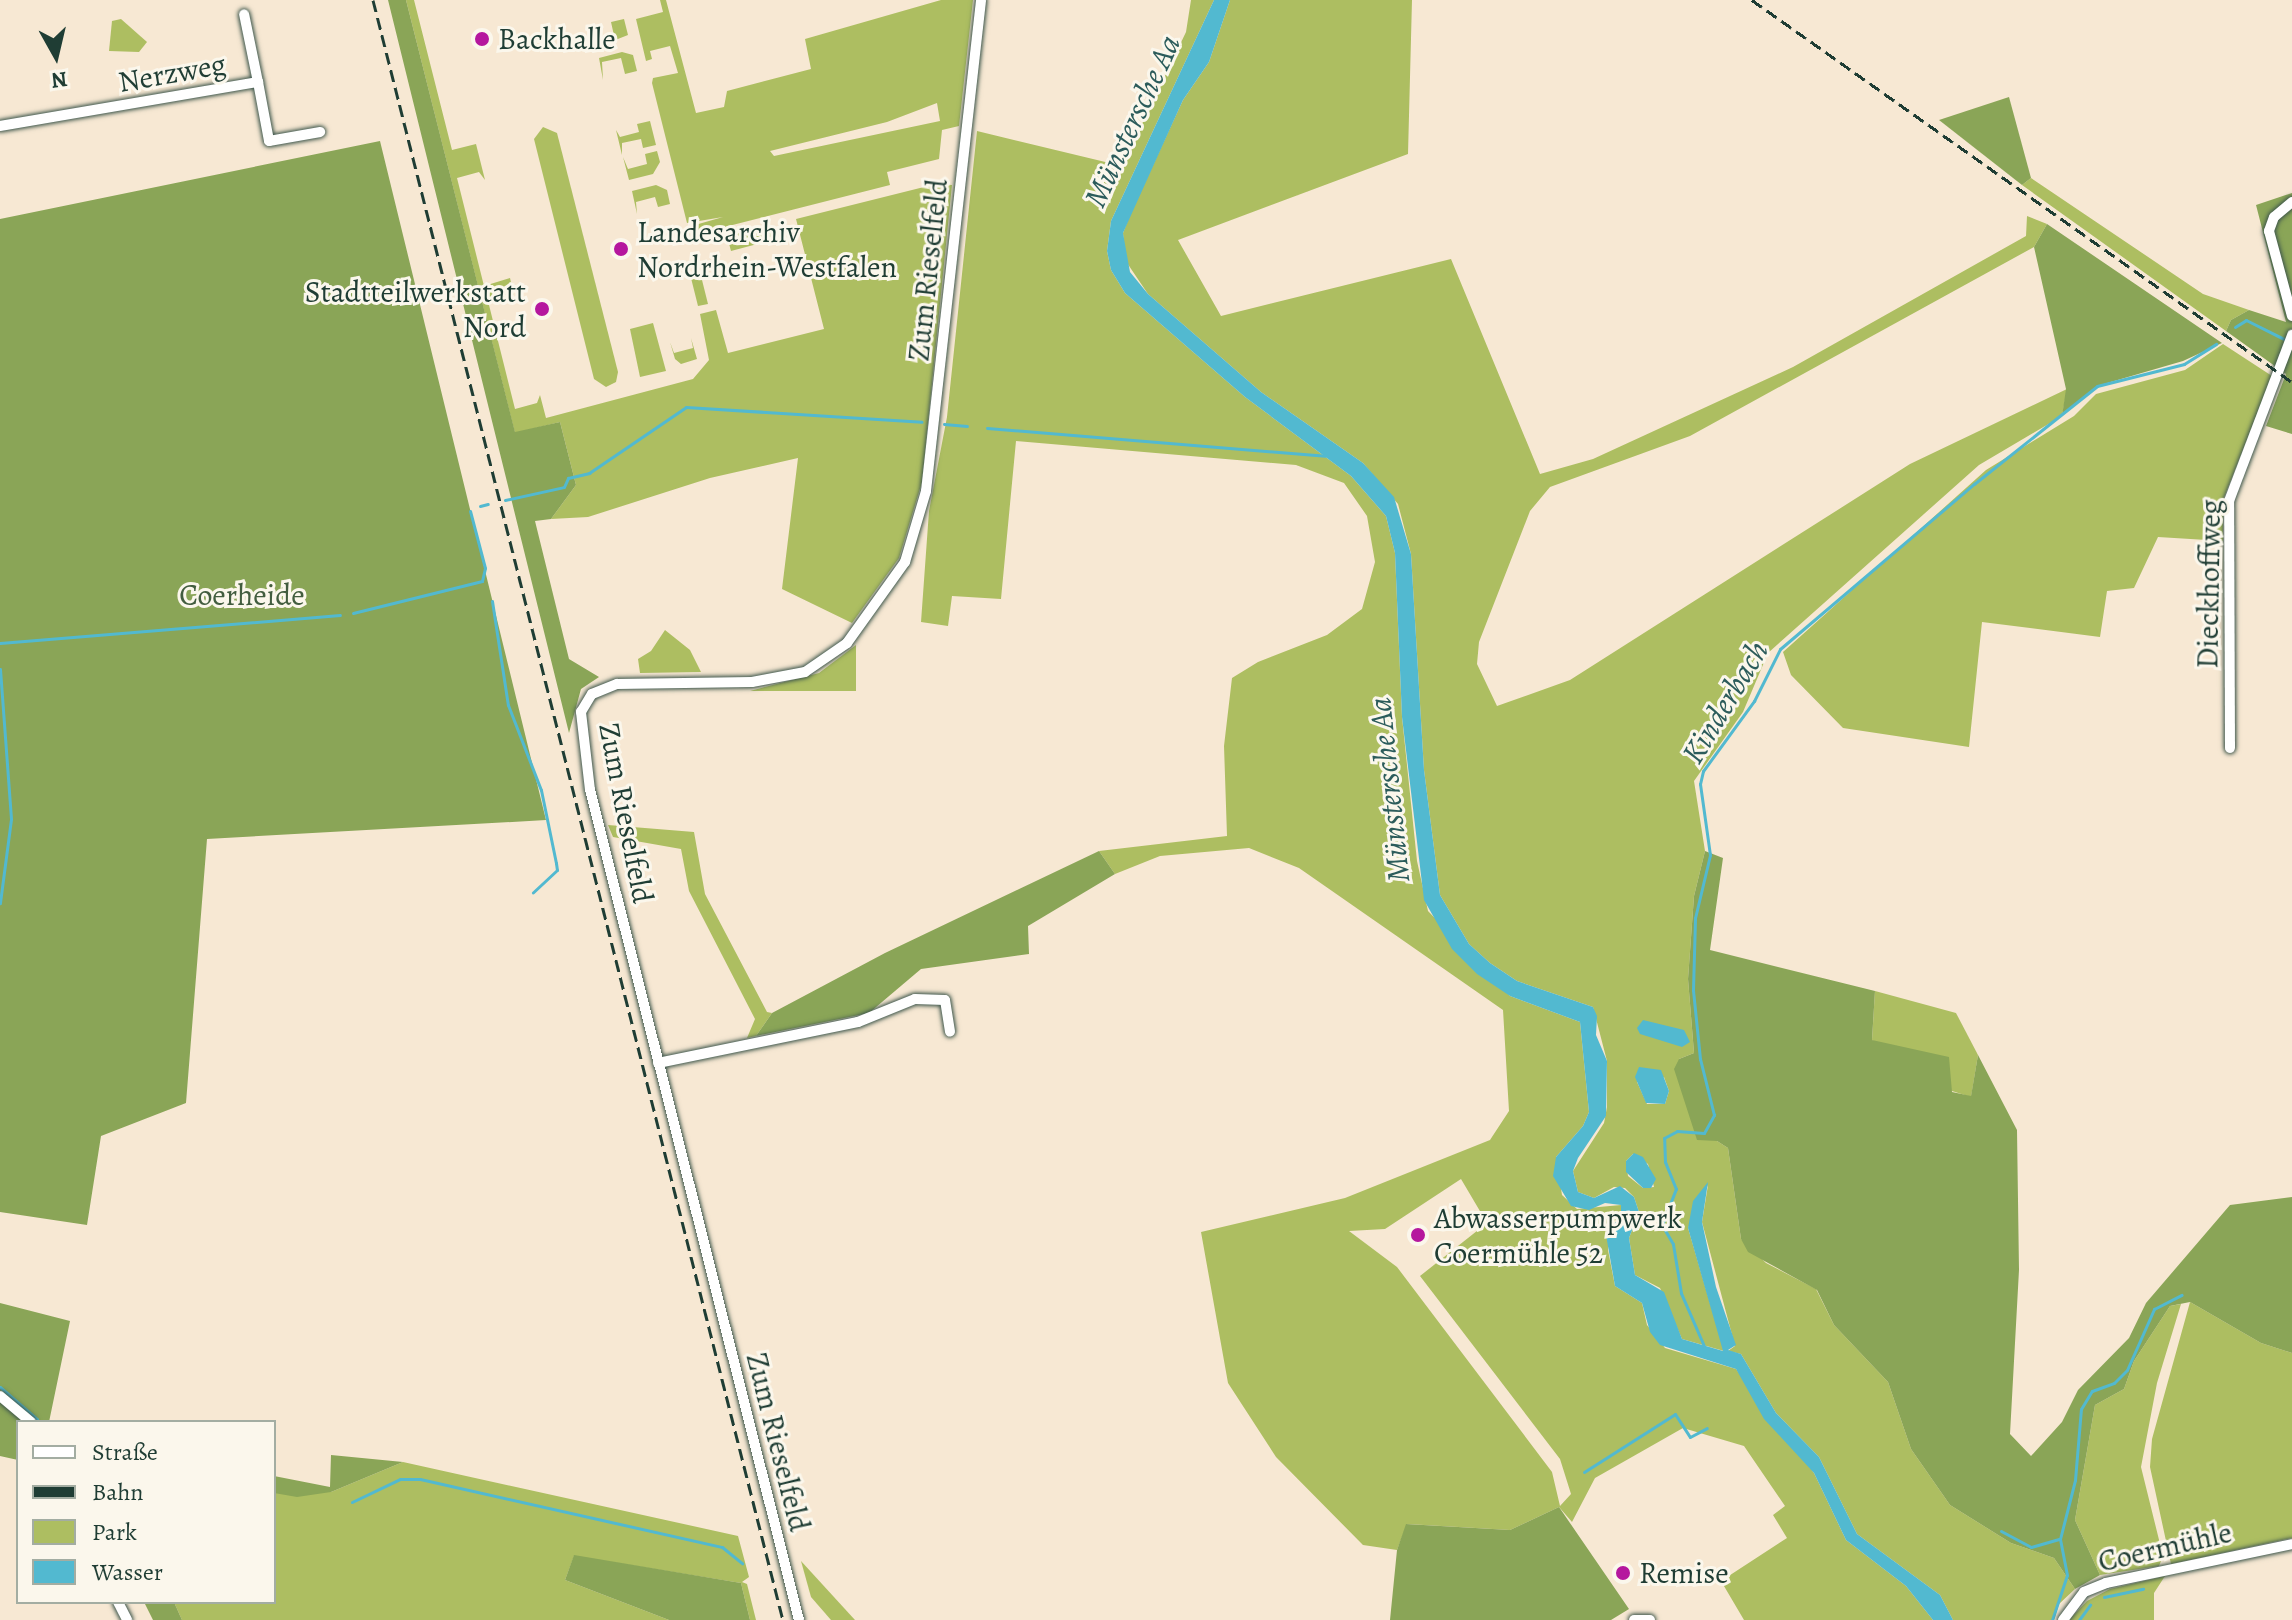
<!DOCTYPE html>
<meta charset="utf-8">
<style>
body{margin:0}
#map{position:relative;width:2292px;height:1620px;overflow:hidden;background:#f7e8d3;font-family:Alegreya,serif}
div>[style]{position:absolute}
.green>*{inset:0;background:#adbe61}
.forest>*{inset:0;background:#8aa557}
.water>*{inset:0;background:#52b9d0}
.stream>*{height:3px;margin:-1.5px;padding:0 1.5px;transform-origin:1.5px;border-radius:1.5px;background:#52b9d0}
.roads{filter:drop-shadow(0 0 2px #3f574c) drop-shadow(0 0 2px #3f574c)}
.minor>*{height:10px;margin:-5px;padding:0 5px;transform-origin:5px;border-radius:5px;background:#fff}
.rail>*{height:3px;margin-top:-1.5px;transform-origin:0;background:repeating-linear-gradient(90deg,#1f3d34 0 12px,transparent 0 18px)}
.dots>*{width:22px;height:22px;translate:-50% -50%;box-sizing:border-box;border:4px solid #fbf7ec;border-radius:50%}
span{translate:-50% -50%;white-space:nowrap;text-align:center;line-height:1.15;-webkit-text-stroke:6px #fbf7ec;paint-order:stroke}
.poi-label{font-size:30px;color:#1f3d34}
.left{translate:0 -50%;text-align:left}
.right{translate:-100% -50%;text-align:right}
.street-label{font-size:30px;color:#1f3d34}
.park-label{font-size:30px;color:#425d3f}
.water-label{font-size:32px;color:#2c5c5b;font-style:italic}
.legend{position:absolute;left:16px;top:1420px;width:260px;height:184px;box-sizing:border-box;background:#fbf7ec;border:2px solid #a3ada2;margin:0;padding:10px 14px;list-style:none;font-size:24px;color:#1f3d34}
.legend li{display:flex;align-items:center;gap:16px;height:40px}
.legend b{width:40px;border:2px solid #a3ada2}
.north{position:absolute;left:16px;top:16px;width:80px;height:80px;-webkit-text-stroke:6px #fbf7ec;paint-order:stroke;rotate:172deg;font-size:22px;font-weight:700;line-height:32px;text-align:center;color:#1f3d34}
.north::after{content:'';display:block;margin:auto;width:28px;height:36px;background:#1f3d34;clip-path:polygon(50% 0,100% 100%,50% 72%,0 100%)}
</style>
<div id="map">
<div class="green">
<div style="clip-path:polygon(406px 0,414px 0,452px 150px,476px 144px,485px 180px,479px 172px,457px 178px,484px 286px,510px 278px,514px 295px,488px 301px,515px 409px,537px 403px,540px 395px,546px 418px,693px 379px,709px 360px,700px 314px,716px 310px,728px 353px,824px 329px,796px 219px,936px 184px,952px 185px,922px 482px,899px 558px,852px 623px,782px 589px,798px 458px,710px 478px,588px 517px,551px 519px,576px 485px,560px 422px,515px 433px)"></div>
<div style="clip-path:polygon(evenodd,660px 0,666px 0,696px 113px,724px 107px,727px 91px,811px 69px,805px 39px,941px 0,973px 0,959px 126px,942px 130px,939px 159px,887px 172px,890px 185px,697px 234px,695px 225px,723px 217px,687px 223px,652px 83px,653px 78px,678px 73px,670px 46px,650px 51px,652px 59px,646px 61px,636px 19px,663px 12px,660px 0,937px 103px,940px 121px,774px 156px,770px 151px,887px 122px,937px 103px)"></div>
<div style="clip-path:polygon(evenodd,1191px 0,1214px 0,1111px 221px,1107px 251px,1111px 270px,1125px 293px,1245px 397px,1351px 476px,1386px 516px,1395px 553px,1402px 717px,1417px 861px,1428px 911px,1510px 996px,1580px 1022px,1589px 1112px,1583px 1126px,1556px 1157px,1562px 1195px,1577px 1209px,1621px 1205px,1621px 1215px,1610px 1225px,1608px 1250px,1615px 1286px,1642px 1303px,1647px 1325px,1665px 1348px,1736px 1369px,1814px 1473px,1846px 1540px,1906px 1586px,1933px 1620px,1744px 1620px,1721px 1581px,1787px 1538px,1773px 1515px,1785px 1506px,1744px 1446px,1683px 1428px,1595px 1478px,1572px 1522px,1559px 1507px,1510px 1530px,1407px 1524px,1397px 1550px,1363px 1545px,1276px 1457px,1228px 1383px,1201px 1232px,1345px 1198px,1490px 1140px,1509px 1111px,1503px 1010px,1299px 868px,1249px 848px,1160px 856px,1115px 874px,1099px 851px,1227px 836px,1224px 746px,1232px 678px,1258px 662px,1327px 635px,1362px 609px,1375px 562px,1367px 516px,1344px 483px,1296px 465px,1016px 441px,1001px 599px,952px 596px,948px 626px,921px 622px,929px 511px,947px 417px,977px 131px,1122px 166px,1186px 32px,1191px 0,1461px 1179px,1487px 1223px,1420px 1276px,1560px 1459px,1571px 1494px,1560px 1506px,1552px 1472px,1397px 1267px,1349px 1231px,1385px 1229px,1461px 1179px)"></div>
<div style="clip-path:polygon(evenodd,1230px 0,1412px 0,1408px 154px,1178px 240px,1221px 316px,1451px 259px,1540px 474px,1593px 459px,1793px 367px,2026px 236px,2027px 216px,2047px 224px,2034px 247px,1690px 436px,1550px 487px,1530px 511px,1479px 642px,1477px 664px,1497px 706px,1570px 680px,1910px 464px,2067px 389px,2062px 416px,1979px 465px,1768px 653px,1743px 712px,1694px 781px,1705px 851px,1694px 896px,1688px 979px,1694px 1053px,1679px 1059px,1717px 1141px,1728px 1148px,1741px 1239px,1766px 1263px,1816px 1289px,1834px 1325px,1888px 1382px,1911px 1449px,1950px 1505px,2011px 1543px,2054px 1558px,2075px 1589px,2059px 1604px,2054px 1620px,1953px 1620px,1940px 1595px,1857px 1534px,1819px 1457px,1776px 1413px,1741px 1354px,1728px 1351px,1735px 1346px,1702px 1222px,1708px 1185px,1688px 1228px,1724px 1351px,1682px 1339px,1660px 1288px,1635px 1275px,1629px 1238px,1639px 1212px,1634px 1197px,1625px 1188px,1614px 1187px,1594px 1198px,1578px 1192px,1573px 1171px,1604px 1123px,1607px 1107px,1607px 1061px,1593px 1007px,1517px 981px,1490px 963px,1469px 944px,1440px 895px,1424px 770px,1411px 554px,1398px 504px,1363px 463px,1261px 392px,1148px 294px,1125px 260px,1123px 233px,1130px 215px,1183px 100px,1209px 62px,1230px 0,1664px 1077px,1669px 1091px,1665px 1104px,1647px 1104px,1637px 1082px,1664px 1077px,1230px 0,1633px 1154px,1648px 1164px,1654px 1187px,1643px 1188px,1628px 1176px,1626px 1161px,1633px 1154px)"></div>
<div style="clip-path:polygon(121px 19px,147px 42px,139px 52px,109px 51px,112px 21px)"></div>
<div style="clip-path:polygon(624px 19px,628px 35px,595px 48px,590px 26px,596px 45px,615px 40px,611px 22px)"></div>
<div style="clip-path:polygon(622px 52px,633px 55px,637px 71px,625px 74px,621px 58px,602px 62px,603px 80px,599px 58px)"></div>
<div style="clip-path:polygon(650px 121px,656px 145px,643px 148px,641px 139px,622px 143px,622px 155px,616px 130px,620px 137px,639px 132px,637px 124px)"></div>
<div style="clip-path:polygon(543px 127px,557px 133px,618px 372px,616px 382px,606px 387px,594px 379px,534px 139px)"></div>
<div style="clip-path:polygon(657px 151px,660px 162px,653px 174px,629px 180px,623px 157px,628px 169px,647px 164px,645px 154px)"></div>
<div style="clip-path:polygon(2031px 178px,2203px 294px,2249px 310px,2231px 320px,2226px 331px,2022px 185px)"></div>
<div style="clip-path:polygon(656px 185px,667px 190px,670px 204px,658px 207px,655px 197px,636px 202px,637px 214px,632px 191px)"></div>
<div style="clip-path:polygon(769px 226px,772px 240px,731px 251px,727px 236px)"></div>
<div style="clip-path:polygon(700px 272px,708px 304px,698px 306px,690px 274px)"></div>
<div style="clip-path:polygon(653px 323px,666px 371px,640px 377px,630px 329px)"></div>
<div style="clip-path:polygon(691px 338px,697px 359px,681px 364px,675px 359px,670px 342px,674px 353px,693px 348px)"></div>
<div style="clip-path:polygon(2223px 344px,2272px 376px,2223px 500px,2223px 541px,2158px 537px,2134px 588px,2107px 591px,2100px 637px,1982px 622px,1969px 747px,1843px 728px,1791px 675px,1783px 652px,1986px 470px,2074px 416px,2096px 394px,2185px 370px)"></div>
<div style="clip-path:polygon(665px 630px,690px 650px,701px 672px,640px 673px,638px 659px,651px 651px)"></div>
<div style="clip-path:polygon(856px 645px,856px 691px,750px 691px,819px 673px)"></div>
<div style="clip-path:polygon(608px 825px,694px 832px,705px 894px,767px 1012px,772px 1013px,756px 1036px,747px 1038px,755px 1019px,689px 891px,681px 849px,613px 837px)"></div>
<div style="clip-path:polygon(1875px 991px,1956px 1013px,1978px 1055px,1971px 1097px,1952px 1091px,1872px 1040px)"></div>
<div style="clip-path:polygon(2190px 1302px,2261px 1343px,2292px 1353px,2292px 1538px,2171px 1564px,2150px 1467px,2152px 1439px)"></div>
<div style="clip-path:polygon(2181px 1304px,2157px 1383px,2141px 1467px,2163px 1556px,2159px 1566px,2100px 1575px,2075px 1520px,2095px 1405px,2124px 1389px,2134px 1361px,2170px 1306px)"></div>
<div style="clip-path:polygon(403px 1462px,738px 1536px,749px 1577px,742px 1582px,747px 1584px,756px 1620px,750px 1620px,741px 1583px,574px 1556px,565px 1580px,669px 1620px,182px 1620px,174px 1602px,274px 1602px,274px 1479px,331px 1492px)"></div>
<div style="clip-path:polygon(801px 1561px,855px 1620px,831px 1620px,811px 1597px)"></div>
<div style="clip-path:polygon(2165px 1576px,2154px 1593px,2154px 1620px,2069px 1620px,2087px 1601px,2110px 1589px)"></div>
</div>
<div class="forest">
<div style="clip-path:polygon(388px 0,406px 0,515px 432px,560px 422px,576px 485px,551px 519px,535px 521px,569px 659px,599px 677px,581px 689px,569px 733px)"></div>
<div style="clip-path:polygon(2009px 97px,2031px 178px,2022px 185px,1939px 120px)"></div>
<div style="clip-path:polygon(380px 141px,546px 820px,207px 839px,186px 1103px,101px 1136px,87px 1225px,0 1212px,0 219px)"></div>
<div style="clip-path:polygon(2292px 193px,2292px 434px,2266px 426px,2286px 374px,2226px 331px,2231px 320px,2249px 310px,2286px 322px,2256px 205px)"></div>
<div style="clip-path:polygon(2047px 224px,2222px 343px,2183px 361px,2097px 386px,2062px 416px,2066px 389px,2034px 247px)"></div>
<div style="clip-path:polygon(1099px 851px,1115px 874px,1028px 926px,1029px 954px,921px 969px,869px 1013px,756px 1036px,772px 1013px,885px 953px)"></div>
<div style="clip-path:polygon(1705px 851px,1723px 858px,1710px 950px,1875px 991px,1872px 1040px,1949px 1057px,1952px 1092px,1971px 1096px,1978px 1055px,2017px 1130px,2019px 1270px,2010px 1434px,2031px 1456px,2062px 1422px,2078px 1390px,2129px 1338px,2146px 1303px,2230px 1205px,2292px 1197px,2292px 1353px,2261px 1343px,2190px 1302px,2170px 1306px,2134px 1361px,2124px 1389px,2095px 1405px,2075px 1520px,2100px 1575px,2075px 1589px,2054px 1558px,2011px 1543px,1950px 1505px,1911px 1449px,1888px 1382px,1834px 1325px,1817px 1290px,1748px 1252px,1741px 1239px,1728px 1148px,1717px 1141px,1697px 1140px,1674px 1069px,1679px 1059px,1694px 1053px,1688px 979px,1694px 896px)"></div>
<div style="clip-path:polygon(0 1303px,70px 1321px,49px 1422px,18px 1422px,18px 1460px,0 1456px)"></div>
<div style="clip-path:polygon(331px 1455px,403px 1462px,331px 1492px,297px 1497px,274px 1493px,274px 1476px,330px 1487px)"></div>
<div style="clip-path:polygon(1559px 1507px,1629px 1609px,1611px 1620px,1390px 1620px,1397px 1550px,1406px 1524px,1510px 1530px)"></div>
<div style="clip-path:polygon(574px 1555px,741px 1583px,750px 1620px,669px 1620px,565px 1580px)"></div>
<div style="clip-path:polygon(144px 1602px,174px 1602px,182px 1620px,153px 1620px)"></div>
</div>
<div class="water">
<div style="clip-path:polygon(1214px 0,1230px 0,1209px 62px,1183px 100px,1123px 233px,1130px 272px,1148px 294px,1261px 392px,1363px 463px,1394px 497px,1411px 554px,1424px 770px,1440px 895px,1469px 944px,1490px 963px,1517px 981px,1593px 1007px,1597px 1016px,1596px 1035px,1607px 1061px,1606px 1116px,1578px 1158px,1573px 1171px,1578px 1192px,1594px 1198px,1620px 1186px,1634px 1197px,1639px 1212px,1629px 1238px,1635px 1275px,1664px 1292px,1682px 1339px,1723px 1351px,1688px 1228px,1693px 1201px,1708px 1182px,1702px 1222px,1716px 1287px,1736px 1345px,1728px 1350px,1741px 1354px,1776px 1413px,1819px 1457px,1857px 1534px,1940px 1595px,1953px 1620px,1933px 1620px,1906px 1586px,1846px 1540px,1814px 1473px,1764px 1419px,1736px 1369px,1660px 1345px,1650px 1332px,1642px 1303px,1615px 1286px,1606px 1235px,1621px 1215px,1621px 1205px,1605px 1203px,1589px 1210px,1571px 1206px,1553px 1176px,1556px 1157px,1583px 1126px,1589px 1112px,1580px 1022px,1510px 996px,1477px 974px,1452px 949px,1424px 900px,1402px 717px,1395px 553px,1386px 516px,1351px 476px,1245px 397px,1125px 293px,1111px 270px,1107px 251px,1111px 221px)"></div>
<div style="clip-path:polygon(1643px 1020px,1684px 1030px,1690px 1042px,1682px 1047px,1640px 1034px,1637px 1028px)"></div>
<div style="clip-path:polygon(1639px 1067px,1661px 1070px,1669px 1091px,1665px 1104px,1646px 1103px,1635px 1077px)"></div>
<div style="clip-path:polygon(1634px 1153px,1643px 1157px,1656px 1179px,1651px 1188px,1643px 1188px,1626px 1172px,1626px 1161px)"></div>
</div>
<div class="stream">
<div style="left:2235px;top:327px;width:13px;rotate:-32deg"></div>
<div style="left:2246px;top:320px;width:47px;rotate:26.6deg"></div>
<div style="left:944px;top:424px;width:23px;rotate:5deg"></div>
<div style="left:987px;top:428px;width:339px;rotate:4.7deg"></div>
<div style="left:505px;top:500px;width:60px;rotate:-12.4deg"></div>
<div style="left:564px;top:487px;width:10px;rotate:-66deg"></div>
<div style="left:568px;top:478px;width:22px;rotate:-13deg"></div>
<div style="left:589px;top:473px;width:117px;rotate:-34.2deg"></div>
<div style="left:686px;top:407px;width:236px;rotate:3.6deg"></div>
<div style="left:480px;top:506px;width:8px;rotate:-14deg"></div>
<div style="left:492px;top:601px;width:105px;rotate:81.3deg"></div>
<div style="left:508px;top:705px;width:91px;rotate:68.8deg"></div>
<div style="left:541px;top:790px;width:75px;rotate:78.4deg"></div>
<div style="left:556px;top:863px;width:7px;rotate:82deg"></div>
<div style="left:557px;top:870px;width:33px;rotate:137deg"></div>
<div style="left:353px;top:613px;width:133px;rotate:-13.9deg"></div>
<div style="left:482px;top:581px;width:13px;rotate:-77deg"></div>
<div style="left:485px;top:568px;width:59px;rotate:-104.7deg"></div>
<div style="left:0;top:643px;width:341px;rotate:-4.7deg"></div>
<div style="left:0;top:669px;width:150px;rotate:85.8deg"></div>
<div style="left:11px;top:819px;width:85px;rotate:97.5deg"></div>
<div style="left:1704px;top:1346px;width:58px;rotate:-113.5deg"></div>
<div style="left:1681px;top:1293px;width:50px;rotate:-99.3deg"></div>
<div style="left:1673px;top:1244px;width:22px;rotate:-120deg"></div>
<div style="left:1662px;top:1225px;width:39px;rotate:-69deg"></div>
<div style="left:1676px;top:1189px;width:29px;rotate:-112deg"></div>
<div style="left:1665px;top:1162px;width:24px;rotate:-92deg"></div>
<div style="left:1664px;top:1138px;width:15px;rotate:-28deg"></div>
<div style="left:1677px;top:1131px;width:27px;rotate:4deg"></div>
<div style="left:1704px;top:1133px;width:21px;rotate:-61deg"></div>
<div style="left:1714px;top:1115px;width:58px;rotate:-104deg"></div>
<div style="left:1700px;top:1059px;width:69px;rotate:-95.8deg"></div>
<div style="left:1693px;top:990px;width:72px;rotate:-88.4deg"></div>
<div style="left:1695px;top:918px;width:65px;rotate:-76.6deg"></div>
<div style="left:1710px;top:855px;width:72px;rotate:-98deg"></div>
<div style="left:1700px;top:784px;width:13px;rotate:-77deg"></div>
<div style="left:1703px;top:771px;width:87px;rotate:-53.9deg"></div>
<div style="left:1754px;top:701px;width:58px;rotate:-63.4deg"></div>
<div style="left:1780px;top:649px;width:255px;rotate:-40.4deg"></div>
<div style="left:1974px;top:484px;width:157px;rotate:-38.5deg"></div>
<div style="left:2097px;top:386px;width:90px;rotate:-14.2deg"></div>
<div style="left:2184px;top:364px;width:38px;rotate:-32deg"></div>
<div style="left:0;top:1387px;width:49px;rotate:40.9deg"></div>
<div style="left:1584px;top:1472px;width:108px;rotate:-32.5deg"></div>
<div style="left:1675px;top:1414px;width:27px;rotate:57deg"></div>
<div style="left:1690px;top:1437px;width:19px;rotate:-28deg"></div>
<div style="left:352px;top:1502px;width:53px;rotate:-25.6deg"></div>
<div style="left:400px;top:1479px;width:20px"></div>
<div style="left:420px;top:1479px;width:310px;rotate:12.7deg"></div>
<div style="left:722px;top:1547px;width:26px;rotate:39deg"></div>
<div style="left:2001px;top:1531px;width:34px;rotate:28deg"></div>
<div style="left:2031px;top:1547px;width:29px;rotate:-16deg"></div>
<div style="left:2104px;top:1597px;width:40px;rotate:-12deg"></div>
<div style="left:2052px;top:1620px;width:47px;rotate:-71.6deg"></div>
<div style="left:2067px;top:1575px;width:37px;rotate:-101deg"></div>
<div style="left:2060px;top:1539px;width:61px;rotate:-75.7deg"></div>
<div style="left:2075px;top:1480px;width:71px;rotate:-85.2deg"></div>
<div style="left:2081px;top:1409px;width:21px;rotate:-59deg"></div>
<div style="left:2092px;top:1391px;width:23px;rotate:-20deg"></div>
<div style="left:2114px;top:1383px;width:18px;rotate:-45deg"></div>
<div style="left:2127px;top:1370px;width:67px;rotate:-66.1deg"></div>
<div style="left:2154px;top:1309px;width:31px;rotate:-27deg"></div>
<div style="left:2079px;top:1620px;width:19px;rotate:-54deg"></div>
</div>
<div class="roads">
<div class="minor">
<div style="left:258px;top:82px;width:60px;rotate:79.4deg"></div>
<div style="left:269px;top:141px;width:52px;rotate:-10deg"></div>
<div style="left:0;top:126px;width:262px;rotate:-9.7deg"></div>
<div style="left:258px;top:82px;width:69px;rotate:-101.6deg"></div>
<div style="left:2292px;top:202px;width:23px;rotate:140deg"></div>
<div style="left:2274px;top:217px;width:15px;rotate:110deg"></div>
<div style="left:2269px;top:231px;width:88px;rotate:74.9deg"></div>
<div style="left:2230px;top:748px;width:247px;rotate:-90.2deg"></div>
<div style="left:2229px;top:501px;width:178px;rotate:-69.2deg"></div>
<div style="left:658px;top:1063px;width:204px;rotate:-11.6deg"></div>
<div style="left:858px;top:1022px;width:61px;rotate:-22deg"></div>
<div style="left:915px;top:999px;width:30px;rotate:2deg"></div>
<div style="left:945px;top:1000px;width:32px;rotate:81deg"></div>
<div style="left:0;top:1396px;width:40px;rotate:40deg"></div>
<div style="left:118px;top:1602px;width:20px;rotate:63deg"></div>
<div style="left:799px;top:1620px;width:856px;rotate:-104.13deg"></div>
<div style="left:590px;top:790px;width:79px;rotate:-96.6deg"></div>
<div style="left:581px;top:712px;width:21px;rotate:-59deg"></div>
<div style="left:592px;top:694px;width:27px;rotate:-22deg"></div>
<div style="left:617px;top:684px;width:135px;rotate:-0.8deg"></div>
<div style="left:752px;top:682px;width:54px;rotate:-10.7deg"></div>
<div style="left:805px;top:672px;width:51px;rotate:-34.6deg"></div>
<div style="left:847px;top:643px;width:100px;rotate:-54.4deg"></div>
<div style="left:905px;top:562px;width:74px;rotate:-73.5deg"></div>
<div style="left:926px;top:491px;width:494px;rotate:-83.6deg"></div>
<div style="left:1634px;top:1620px;width:16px"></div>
<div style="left:2063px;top:1620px;width:35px;rotate:-53deg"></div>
<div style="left:2084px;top:1592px;width:24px;rotate:-22deg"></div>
<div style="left:2106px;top:1583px;width:190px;rotate:-11.8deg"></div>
</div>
</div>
<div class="rail">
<div style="left:373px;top:0;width:1671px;rotate:75.8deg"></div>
<div style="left:1752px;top:0;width:661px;rotate:35.28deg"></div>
</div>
<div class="dots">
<div style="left:482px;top:39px;background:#b5179e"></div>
<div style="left:621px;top:249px;background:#b5179e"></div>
<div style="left:542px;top:309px;background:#b5179e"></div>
<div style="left:1418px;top:1235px;background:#b5179e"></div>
<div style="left:1623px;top:1573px;background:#b5179e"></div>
</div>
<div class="poi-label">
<span class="left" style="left:498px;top:39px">Backhalle</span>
<span class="left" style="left:637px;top:249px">Landesarchiv<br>Nordrhein-Westfalen</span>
<span class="right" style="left:526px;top:309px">Stadtteilwerkstatt<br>Nord</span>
<span class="left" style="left:1434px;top:1235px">Abwasserpumpwerk<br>Coermühle 52</span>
<span class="left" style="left:1639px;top:1573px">Remise</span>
</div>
<div class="street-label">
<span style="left:172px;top:73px;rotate:-10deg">Nerzweg</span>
<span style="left:928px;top:270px;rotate:-84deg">Zum Rieselfeld</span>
<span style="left:2209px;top:584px;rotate:-89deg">Dieckhoffweg</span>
<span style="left:626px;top:813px;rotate:79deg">Zum Rieselfeld</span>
<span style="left:778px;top:1442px;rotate:76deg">Zum Rieselfeld</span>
<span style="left:2165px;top:1547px;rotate:-13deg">Coermühle</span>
</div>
<div class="park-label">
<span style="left:242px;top:595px">Coerheide</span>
</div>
<div class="water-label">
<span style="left:1132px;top:121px;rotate:-65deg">Münstersche Aa</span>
<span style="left:1725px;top:702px;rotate:-59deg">Kinderbach</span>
<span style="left:1389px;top:790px;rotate:-96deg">Münstersche Aa</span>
</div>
<ul class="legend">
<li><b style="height:10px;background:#fff"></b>Straße</li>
<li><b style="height:10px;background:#1f3d34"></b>Bahn</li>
<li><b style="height:22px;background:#adbe61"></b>Park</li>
<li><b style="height:22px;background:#52b9d0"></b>Wasser</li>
</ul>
<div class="north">N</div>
</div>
